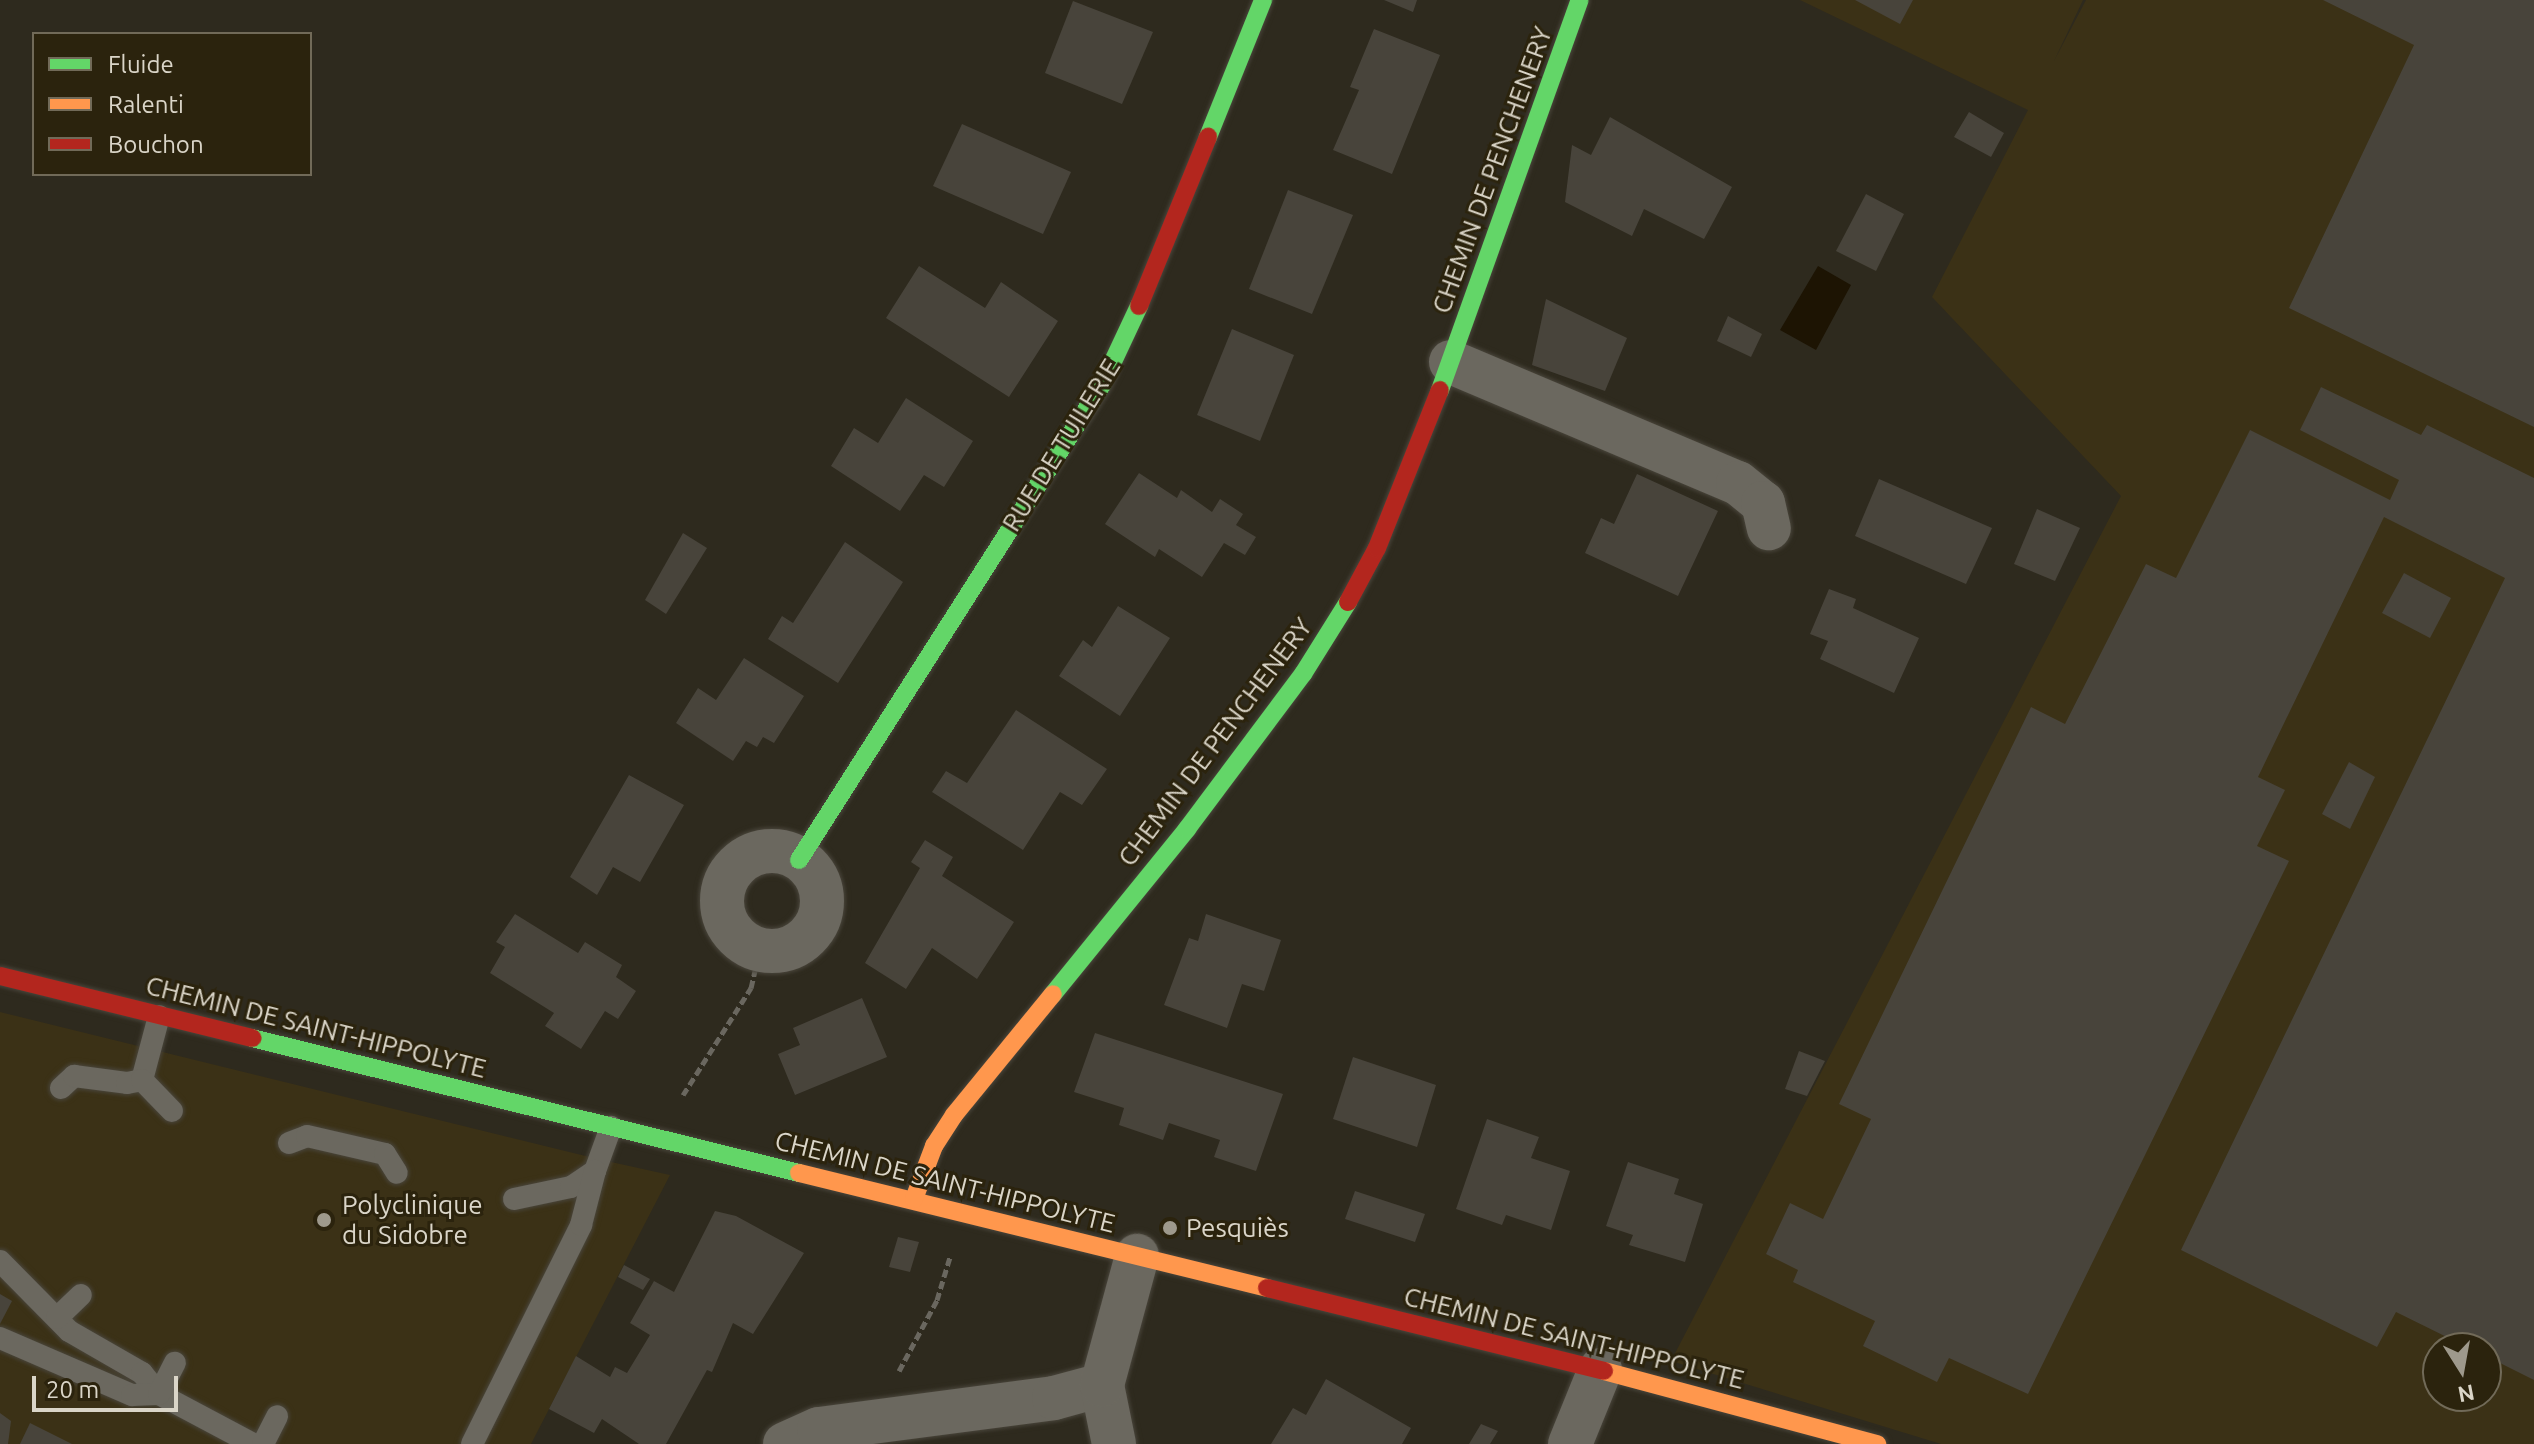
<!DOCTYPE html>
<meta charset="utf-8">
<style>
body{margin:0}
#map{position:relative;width:2534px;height:1444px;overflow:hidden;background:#2e2a1e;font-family:Ubuntu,sans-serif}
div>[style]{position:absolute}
.built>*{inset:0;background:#3b3116}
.water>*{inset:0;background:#1d1403}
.building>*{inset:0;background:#48443b}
.path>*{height:5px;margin-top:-2.5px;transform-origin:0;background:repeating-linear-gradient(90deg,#6a675f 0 8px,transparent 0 12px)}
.roads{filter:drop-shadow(0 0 2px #49453b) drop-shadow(0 0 2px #49453b)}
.lane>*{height:22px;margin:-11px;padding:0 11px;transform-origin:11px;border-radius:11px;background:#6b685f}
.street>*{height:44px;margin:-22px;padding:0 22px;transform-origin:22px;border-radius:22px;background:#6b685f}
.street>.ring{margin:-22px;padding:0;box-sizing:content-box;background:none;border:44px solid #6b685f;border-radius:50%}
.fast>*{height:18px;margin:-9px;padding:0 9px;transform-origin:9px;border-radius:9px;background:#63d668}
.slow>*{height:18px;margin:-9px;padding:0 9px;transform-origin:9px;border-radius:9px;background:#ff974d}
.jam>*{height:18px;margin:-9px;padding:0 9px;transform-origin:9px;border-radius:9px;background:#b3261e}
.dots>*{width:22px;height:22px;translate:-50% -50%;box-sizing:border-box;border:4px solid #2b230d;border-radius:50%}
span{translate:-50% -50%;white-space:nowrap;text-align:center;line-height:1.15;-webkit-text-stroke:6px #2b230d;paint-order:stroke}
.street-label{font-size:26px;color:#dad5c8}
.poi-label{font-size:26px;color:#dad5c8}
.left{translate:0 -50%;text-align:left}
.legend{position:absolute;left:32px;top:32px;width:280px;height:144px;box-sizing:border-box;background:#2b230d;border:2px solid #716a58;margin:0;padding:10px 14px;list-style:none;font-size:24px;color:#dad5c8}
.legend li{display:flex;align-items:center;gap:16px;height:40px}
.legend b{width:40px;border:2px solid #716a58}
.north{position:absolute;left:2422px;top:1332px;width:80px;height:80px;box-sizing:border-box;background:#2b230d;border:2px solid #716a58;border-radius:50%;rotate:169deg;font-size:22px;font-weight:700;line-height:32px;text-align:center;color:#dad5c8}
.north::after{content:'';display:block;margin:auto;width:28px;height:36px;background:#9e998c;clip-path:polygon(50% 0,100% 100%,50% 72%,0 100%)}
.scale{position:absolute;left:32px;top:1376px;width:146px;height:36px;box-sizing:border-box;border:4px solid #dad5c8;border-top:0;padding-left:10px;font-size:24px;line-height:28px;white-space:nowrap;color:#dad5c8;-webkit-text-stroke:6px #2b230d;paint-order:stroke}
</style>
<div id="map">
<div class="built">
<div style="clip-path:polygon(evenodd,1800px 0,2083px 0,2054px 61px,2086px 0,2534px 0,2534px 1444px,1941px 1444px,1671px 1361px,2121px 496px,1932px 297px,2028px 110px,1800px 0,2438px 1348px,2486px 1348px,2486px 1396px,2438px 1396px,2438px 1348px)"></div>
<div style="clip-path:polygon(0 1012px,602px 1160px,670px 1175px,531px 1444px,0 1444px)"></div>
</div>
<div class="water">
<div style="clip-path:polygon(1818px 266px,1851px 285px,1816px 350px,1780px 330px)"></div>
</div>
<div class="building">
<div style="clip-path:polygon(1384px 0,1417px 0,1413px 12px)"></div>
<div style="clip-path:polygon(1855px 0,1913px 0,1900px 24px)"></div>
<div style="clip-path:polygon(2323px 0,2534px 0,2534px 427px,2289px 308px,2414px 45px)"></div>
<div style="clip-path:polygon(1073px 1px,1153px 32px,1122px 104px,1045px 73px)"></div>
<div style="clip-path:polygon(1374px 29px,1440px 55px,1392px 174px,1333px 150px,1359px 90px,1350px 87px)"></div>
<div style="clip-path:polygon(1969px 112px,2004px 133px,1991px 157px,1954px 137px)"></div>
<div style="clip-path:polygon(1610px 117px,1732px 187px,1704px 239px,1644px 209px,1632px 236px,1565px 202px,1572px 145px,1591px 155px)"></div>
<div style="clip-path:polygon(962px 124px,1071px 172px,1043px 234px,933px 186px)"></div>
<div style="clip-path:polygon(1288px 190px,1353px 215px,1312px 314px,1249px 289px)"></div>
<div style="clip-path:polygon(1866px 194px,1904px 214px,1876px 271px,1836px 251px)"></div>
<div style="clip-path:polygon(919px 266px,985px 308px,1001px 282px,1058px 321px,1009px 397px,886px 318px)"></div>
<div style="clip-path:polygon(1546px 299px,1627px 338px,1605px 391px,1532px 365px)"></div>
<div style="clip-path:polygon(1728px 316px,1762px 334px,1751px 357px,1717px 341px)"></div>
<div style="clip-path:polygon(1232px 329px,1294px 355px,1260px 441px,1197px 415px)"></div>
<div style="clip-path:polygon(2321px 387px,2421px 435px,2427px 425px,2534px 478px,2534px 1380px,2486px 1356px,2486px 1348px,2469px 1348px,2396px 1312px,2377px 1347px,2181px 1250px,2505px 578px,2384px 517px,2258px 777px,2285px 790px,2257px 846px,2289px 861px,2028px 1394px,1949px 1358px,1937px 1382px,1863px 1346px,1875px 1321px,1793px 1282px,1798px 1270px,1766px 1254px,1790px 1203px,1823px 1219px,1871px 1119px,1839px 1104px,2031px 707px,2065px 724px,2146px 564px,2176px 578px,2250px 430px,2390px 500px,2399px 480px,2300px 430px)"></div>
<div style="clip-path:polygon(906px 398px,973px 441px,944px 487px,924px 475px,900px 511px,831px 466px,854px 428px,878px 443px)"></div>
<div style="clip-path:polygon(1139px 473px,1177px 498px,1181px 490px,1212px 512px,1220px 499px,1243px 514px,1236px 525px,1256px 537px,1245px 555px,1224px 543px,1202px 577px,1159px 549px,1155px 557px,1105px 524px)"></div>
<div style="clip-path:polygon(1637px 474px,1718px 511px,1678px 596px,1585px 553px,1601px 518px,1614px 524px)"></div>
<div style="clip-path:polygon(1879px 479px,1992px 528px,1966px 584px,1855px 536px)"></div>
<div style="clip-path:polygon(2037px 509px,2080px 528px,2055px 581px,2014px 564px)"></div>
<div style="clip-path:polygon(683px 533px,707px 548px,666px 614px,645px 600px)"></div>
<div style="clip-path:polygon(845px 542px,903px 582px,838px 683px,768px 639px,782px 616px,793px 623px)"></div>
<div style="clip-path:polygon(2404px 573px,2451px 598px,2430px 638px,2382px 613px)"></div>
<div style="clip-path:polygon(1829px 589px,1856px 599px,1853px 608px,1919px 638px,1894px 693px,1820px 659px,1828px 641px,1810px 634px)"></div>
<div style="clip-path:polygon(1118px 606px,1170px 638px,1120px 716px,1059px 676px,1083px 640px,1092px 647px)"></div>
<div style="clip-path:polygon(744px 658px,804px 696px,774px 743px,763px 737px,757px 747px,746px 741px,733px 761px,676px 723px,698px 688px,716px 700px)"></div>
<div style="clip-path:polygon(1016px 710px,1107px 769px,1082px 805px,1060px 792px,1023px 850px,932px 792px,946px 771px,967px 783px)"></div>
<div style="clip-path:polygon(2349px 762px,2375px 777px,2350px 829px,2322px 814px)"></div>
<div style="clip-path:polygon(629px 775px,684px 805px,640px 882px,613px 867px,597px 895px,570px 877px)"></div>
<div style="clip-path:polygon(925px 840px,953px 857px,942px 876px,1014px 922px,977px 979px,932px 948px,906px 989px,865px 963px,920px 868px,911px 862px)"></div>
<div style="clip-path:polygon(515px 914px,578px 953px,585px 942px,622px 965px,616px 977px,636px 991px,618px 1019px,605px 1011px,581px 1049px,545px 1026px,554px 1013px,490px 973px,505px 947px,496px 942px)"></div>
<div style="clip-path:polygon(1206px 914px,1281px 940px,1264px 991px,1242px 984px,1227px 1028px,1164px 1005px,1189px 938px,1198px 941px)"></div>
<div style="clip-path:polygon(862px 998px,887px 1057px,795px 1095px,778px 1054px,800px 1045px,793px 1028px)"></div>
<div style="clip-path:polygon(1095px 1033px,1283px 1094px,1256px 1171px,1214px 1157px,1220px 1140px,1169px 1123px,1163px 1140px,1119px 1125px,1124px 1108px,1074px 1092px)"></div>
<div style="clip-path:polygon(1799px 1051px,1825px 1061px,1807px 1096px,1785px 1089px)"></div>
<div style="clip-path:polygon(1353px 1057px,1436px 1085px,1417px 1147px,1333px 1119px)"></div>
<div style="clip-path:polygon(1487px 1119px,1539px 1137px,1531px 1158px,1570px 1171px,1551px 1230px,1506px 1215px,1502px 1225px,1456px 1209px)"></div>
<div style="clip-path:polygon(1628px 1162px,1679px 1179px,1674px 1194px,1703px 1204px,1685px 1262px,1629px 1245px,1633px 1235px,1606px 1226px)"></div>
<div style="clip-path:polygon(1355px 1191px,1425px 1214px,1415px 1242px,1345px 1219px)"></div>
<div style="clip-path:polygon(715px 1211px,736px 1216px,804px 1253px,753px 1334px,733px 1323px,712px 1372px,707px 1370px,666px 1444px,639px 1444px,602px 1419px,594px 1433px,549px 1409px,576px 1356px,610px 1377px,615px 1367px,627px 1373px,650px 1335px,630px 1323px,654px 1281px,674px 1292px)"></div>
<div style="clip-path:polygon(898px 1237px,919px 1242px,910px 1272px,889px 1267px)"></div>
<div style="clip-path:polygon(624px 1265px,650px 1279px,643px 1290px,618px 1277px)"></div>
<div style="clip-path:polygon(0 1294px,12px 1301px,0 1324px)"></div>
<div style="clip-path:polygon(1326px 1379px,1411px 1428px,1402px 1444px,1271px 1444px,1293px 1408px,1306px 1415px)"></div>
<div style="clip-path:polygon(0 1413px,11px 1421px,8px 1444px,0 1444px)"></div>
<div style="clip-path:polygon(30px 1423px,72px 1444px,20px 1444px)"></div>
<div style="clip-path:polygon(1481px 1424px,1498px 1431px,1490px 1444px,1469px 1444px)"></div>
</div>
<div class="path">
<div style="left:683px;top:1095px;width:127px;rotate:-57.6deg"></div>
<div style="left:751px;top:988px;width:40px;rotate:-77deg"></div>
<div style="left:899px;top:1371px;width:81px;rotate:-61.8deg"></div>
<div style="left:937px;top:1300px;width:45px;rotate:-73.2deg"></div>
</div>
<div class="roads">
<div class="lane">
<div style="left:142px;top:1080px;width:66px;rotate:-75.1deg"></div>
<div style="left:61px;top:1088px;width:18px;rotate:-43deg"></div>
<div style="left:74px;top:1076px;width:53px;rotate:7.5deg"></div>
<div style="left:127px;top:1083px;width:15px;rotate:-11deg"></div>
<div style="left:142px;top:1080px;width:43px;rotate:45.9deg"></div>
<div style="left:289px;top:1143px;width:19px;rotate:-21deg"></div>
<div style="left:307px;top:1136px;width:80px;rotate:13deg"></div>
<div style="left:385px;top:1154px;width:22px;rotate:58deg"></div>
<div style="left:514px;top:1199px;width:58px;rotate:-11.9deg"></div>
<div style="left:571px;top:1187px;width:29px;rotate:-34deg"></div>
<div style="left:595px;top:1171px;width:47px;rotate:-70deg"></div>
<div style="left:0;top:1261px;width:98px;rotate:45.4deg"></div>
<div style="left:69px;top:1331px;width:84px;rotate:29.9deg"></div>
<div style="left:142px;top:1373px;width:27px;rotate:51deg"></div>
<div style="left:159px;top:1394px;width:106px;rotate:28deg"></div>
<div style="left:57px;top:1318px;width:33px;rotate:-44deg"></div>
<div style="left:0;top:1338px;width:144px;rotate:23.4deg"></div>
<div style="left:132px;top:1395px;width:27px;rotate:-2deg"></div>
<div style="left:159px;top:1394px;width:35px;rotate:-63deg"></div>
<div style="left:263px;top:1444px;width:31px;rotate:-63deg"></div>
<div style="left:472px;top:1444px;width:245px;rotate:-63.5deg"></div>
<div style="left:581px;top:1225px;width:56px;rotate:-75.5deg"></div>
</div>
<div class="street">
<div style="left:1451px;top:362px;width:311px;rotate:22.9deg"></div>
<div style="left:1738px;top:483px;width:32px;rotate:39deg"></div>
<div style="left:1763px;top:503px;width:26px;rotate:77deg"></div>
<div class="ring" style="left:722px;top:851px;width:56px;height:56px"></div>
<div style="left:785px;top:1444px;width:37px;rotate:-24deg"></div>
<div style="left:819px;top:1429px;width:237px;rotate:-7.5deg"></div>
<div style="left:1054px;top:1398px;width:50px;rotate:-15.2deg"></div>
<div style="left:1114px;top:1444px;width:60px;rotate:-101.5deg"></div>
<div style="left:1102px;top:1385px;width:134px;rotate:-74.8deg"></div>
<div style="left:1570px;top:1444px;width:80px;rotate:-67.9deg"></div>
</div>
<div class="fast">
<div style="left:1208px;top:137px;width:148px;rotate:-68.1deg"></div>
<div style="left:1440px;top:390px;width:414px;rotate:-70.3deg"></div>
<div style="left:799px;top:860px;width:563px;rotate:-57.47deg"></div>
<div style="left:1102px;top:385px;width:87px;rotate:-64.9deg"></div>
<div style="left:1053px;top:994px;width:213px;rotate:-50.9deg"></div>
<div style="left:1187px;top:829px;width:194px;rotate:-53.2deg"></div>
<div style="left:1303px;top:674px;width:85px;rotate:-58deg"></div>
<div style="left:252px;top:1038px;width:563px;rotate:13.86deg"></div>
</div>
<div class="slow">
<div style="left:799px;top:1173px;width:482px;rotate:13.8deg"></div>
<div style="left:914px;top:1199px;width:57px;rotate:-69.3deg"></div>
<div style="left:934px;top:1146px;width:37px;rotate:-57deg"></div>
<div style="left:954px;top:1115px;width:156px;rotate:-50.7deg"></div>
<div style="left:1604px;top:1371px;width:283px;rotate:15deg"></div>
</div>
<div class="jam">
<div style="left:1139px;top:306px;width:183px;rotate:-67.8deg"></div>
<div style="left:1348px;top:602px;width:61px;rotate:-61.8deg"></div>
<div style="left:1377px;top:548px;width:170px;rotate:-68.3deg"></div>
<div style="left:0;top:976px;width:260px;rotate:13.8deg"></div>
<div style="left:1267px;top:1288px;width:347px;rotate:13.8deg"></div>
</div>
</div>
<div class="dots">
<div style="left:324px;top:1220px;background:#9e998c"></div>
<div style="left:1170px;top:1228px;background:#9e998c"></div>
</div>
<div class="street-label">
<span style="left:1492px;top:170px;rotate:-70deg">CHEMIN DE PENCHENERY</span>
<span style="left:1061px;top:445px;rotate:-58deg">RUE DE TUILERIE</span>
<span style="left:1215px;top:742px;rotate:-53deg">CHEMIN DE PENCHENERY</span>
<span style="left:316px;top:1027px;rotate:14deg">CHEMIN DE SAINT-HIPPOLYTE</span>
<span style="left:945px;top:1182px;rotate:14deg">CHEMIN DE SAINT-HIPPOLYTE</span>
<span style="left:1574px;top:1338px;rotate:14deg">CHEMIN DE SAINT-HIPPOLYTE</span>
</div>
<div class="poi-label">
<span class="left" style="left:342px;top:1220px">Polyclinique<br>du Sidobre</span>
<span class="left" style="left:1186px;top:1228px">Pesquiès</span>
</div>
<ul class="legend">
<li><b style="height:10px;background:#63d668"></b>Fluide</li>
<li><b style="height:10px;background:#ff974d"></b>Ralenti</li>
<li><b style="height:10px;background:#b3261e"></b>Bouchon</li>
</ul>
<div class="north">N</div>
<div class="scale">20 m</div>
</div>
